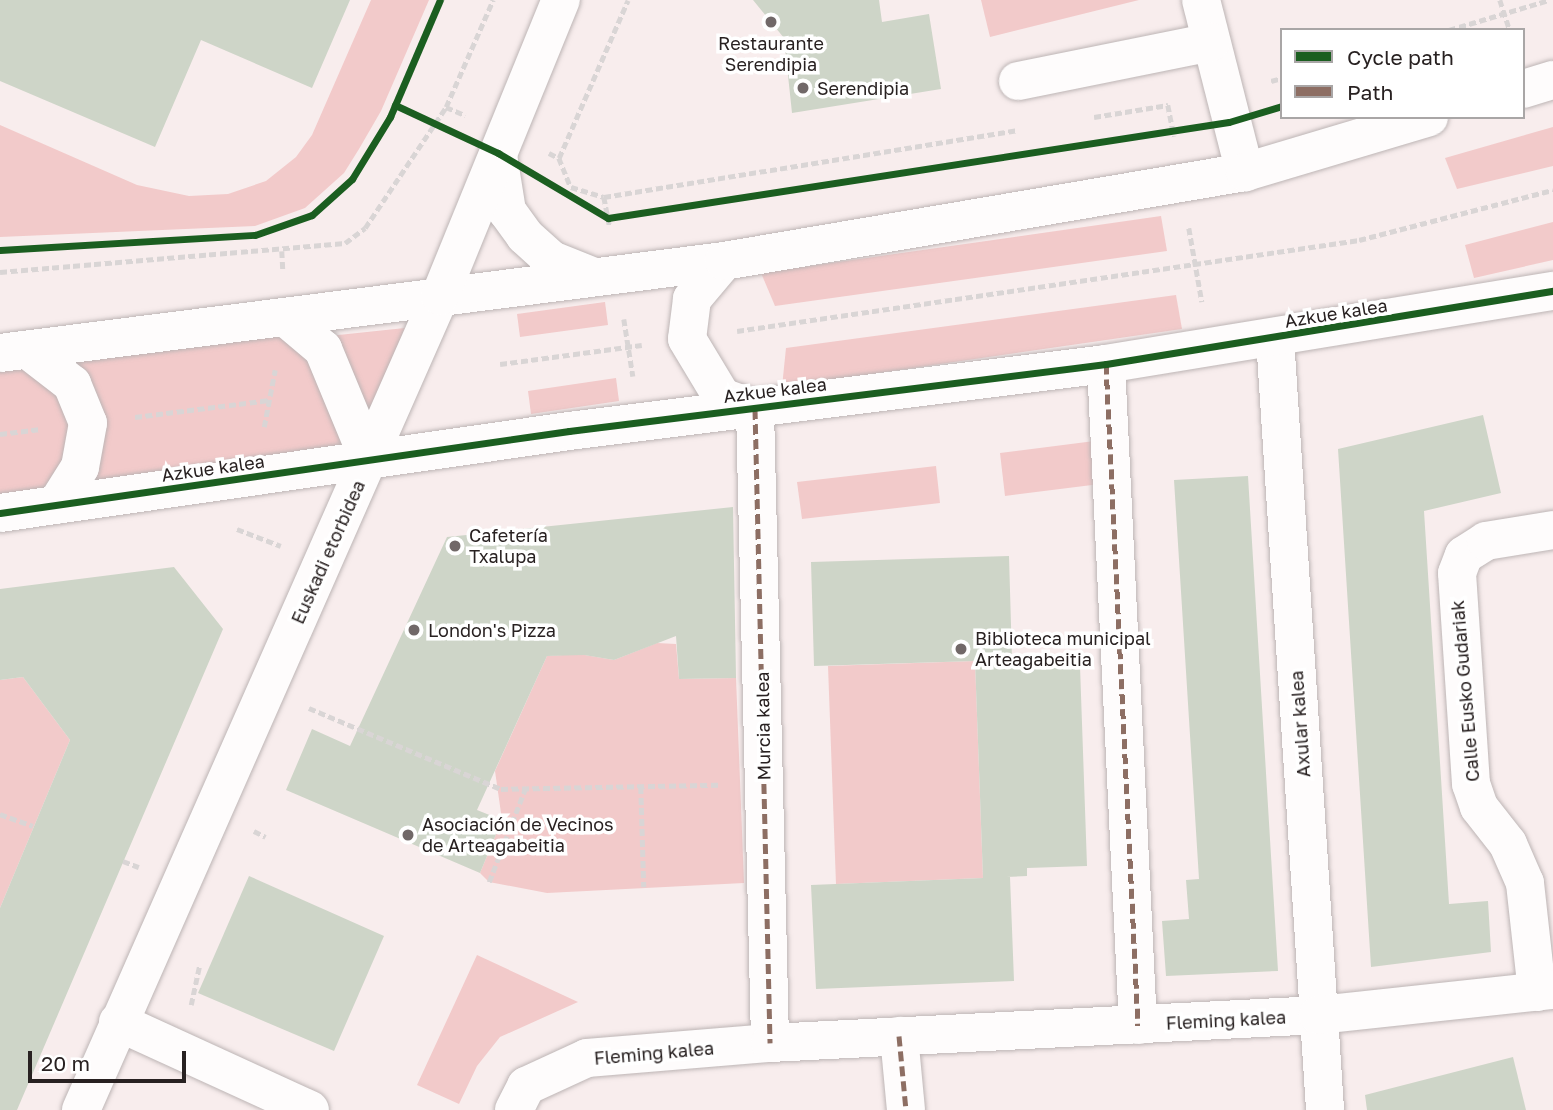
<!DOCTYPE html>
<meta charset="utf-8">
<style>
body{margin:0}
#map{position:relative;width:1553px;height:1110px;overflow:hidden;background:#f8eded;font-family:"Golos Text",sans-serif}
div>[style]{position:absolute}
.green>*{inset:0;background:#f2caca}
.building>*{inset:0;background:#ced5c8}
.path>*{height:4.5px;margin-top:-2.25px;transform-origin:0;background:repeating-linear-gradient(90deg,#d9d5d5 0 7px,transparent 0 10.5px)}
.roads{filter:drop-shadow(0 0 2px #bdb5b5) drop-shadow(0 0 2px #bdb5b5)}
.minor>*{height:38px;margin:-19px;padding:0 19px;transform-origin:19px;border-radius:19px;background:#fefcfc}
.quiet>*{height:5px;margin-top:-2.5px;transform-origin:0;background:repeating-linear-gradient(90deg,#8d6e63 0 10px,transparent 0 15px)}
.cycleway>*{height:7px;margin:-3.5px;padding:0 3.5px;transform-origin:3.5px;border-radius:3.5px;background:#1b5e20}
.dots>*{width:19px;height:19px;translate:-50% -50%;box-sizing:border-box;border:4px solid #fff;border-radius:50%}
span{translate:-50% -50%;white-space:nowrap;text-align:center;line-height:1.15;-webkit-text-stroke:7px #fff;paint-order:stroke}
.poi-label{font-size:18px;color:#282121}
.left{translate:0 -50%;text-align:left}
.street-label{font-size:18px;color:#282121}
.legend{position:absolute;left:1280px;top:28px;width:245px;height:91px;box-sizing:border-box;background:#fff;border:2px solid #a9a6a6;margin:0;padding:9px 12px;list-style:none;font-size:21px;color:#282121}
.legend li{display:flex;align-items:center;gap:14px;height:35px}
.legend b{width:35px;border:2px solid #a9a6a6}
.scale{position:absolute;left:28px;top:1051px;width:158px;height:32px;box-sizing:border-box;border:4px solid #282121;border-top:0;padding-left:9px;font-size:21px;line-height:24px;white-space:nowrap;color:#282121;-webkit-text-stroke:5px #fff;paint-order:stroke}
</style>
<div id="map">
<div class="green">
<div style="clip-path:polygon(371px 0,429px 0,381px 111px,359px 149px,344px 173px,305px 208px,255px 226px,0 237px,0 125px,137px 185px,189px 196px,228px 194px,266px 181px,296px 157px,312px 135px)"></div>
<div style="clip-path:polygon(981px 0,1139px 0,990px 37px)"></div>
<div style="clip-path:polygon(1553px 127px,1553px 166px,1457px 189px,1445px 158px)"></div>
<div style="clip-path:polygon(1161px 216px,1167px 251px,775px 306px,761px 273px)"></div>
<div style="clip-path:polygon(1553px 222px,1553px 260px,1474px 278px,1465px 245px)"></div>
<div style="clip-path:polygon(1176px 295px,1182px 329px,782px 387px,786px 348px)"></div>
<div style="clip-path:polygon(605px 302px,608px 325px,520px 337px,517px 314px)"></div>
<div style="clip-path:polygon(405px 328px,367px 417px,329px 336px)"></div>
<div style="clip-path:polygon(271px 329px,315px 352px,354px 450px,79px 492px,59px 355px)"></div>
<div style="clip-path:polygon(24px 358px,64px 388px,77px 428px,49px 496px,0 502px,0 361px)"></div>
<div style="clip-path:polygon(616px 378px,619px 401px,531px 414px,528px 391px)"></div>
<div style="clip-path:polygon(1118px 438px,1124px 481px,1005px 496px,1000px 453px)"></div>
<div style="clip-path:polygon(936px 466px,940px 503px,802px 519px,797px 482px)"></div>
<div style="clip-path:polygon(657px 643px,676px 644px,679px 679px,736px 678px,744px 883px,547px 893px,489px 882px,480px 873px,502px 820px,495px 771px,547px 656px,579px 654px,614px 660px)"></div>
<div style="clip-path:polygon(975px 661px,983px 878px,836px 884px,828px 666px)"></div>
<div style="clip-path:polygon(23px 677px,70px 740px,0 908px,0 680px)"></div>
<div style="clip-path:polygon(477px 955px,578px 1002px,500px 1037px,477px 1066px,459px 1104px,417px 1085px)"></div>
</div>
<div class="building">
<div style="clip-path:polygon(0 0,350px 0,312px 88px,201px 40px,155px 147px,0 81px)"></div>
<div style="clip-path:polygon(753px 0,879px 0,882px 22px,929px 14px,941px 89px,792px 113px,784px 38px)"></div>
<div style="clip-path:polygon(1483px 415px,1501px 493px,1424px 511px,1449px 904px,1488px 901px,1491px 952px,1371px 967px,1338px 449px)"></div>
<div style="clip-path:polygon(1248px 476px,1278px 971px,1166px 976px,1162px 921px,1189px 919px,1186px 880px,1199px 879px,1174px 480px)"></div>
<div style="clip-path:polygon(733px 507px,736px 678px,679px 679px,676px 636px,614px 660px,584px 655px,547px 656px,477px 810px,502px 820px,480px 873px,286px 790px,312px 729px,350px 746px,447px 537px)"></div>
<div style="clip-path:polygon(1009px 556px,1012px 659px,1021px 659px,1020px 668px,1080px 666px,1087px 866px,1027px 868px,1027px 876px,1006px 877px,1010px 877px,1014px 981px,816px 989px,811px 885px,983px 878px,975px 661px,814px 666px,811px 562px)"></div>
<div style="clip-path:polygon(174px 567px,223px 629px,17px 1110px,0 1110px,0 908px,70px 740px,23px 677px,0 680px,0 589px)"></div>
<div style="clip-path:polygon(249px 876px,384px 936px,334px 1051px,198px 993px)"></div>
<div style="clip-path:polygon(1513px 1057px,1526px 1110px,1367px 1110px,1365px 1095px)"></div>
</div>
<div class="path">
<div style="left:1500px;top:0;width:32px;rotate:72deg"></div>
<div style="left:1449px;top:30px;width:104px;rotate:-16.7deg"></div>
<div style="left:1271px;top:81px;width:11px;rotate:-15deg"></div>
<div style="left:446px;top:107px;width:117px;rotate:-66.3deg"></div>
<div style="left:1094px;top:117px;width:75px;rotate:-9.2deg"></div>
<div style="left:1168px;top:105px;width:32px;rotate:79deg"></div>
<div style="left:549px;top:153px;width:11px;rotate:27deg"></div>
<div style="left:559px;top:158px;width:31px;rotate:68deg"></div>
<div style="left:571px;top:187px;width:34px;rotate:17deg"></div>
<div style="left:604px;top:197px;width:418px;rotate:-9.2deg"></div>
<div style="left:559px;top:158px;width:172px;rotate:-66.4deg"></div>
<div style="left:604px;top:197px;width:31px;rotate:79deg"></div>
<div style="left:1189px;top:228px;width:75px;rotate:80deg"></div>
<div style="left:282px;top:251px;width:20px;rotate:87deg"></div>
<div style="left:0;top:272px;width:346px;rotate:-4.8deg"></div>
<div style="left:345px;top:243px;width:25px;rotate:-37deg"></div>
<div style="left:365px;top:228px;width:146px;rotate:-56.2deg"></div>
<div style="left:446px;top:107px;width:21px;rotate:23deg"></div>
<div style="left:624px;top:319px;width:58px;rotate:81deg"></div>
<div style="left:737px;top:331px;width:629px;rotate:-8.32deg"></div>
<div style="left:1359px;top:240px;width:200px;rotate:-14.5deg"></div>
<div style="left:500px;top:364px;width:143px;rotate:-7.6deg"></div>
<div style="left:135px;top:417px;width:135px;rotate:-7.2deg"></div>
<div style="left:264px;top:427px;width:58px;rotate:-79.1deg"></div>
<div style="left:0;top:434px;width:39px;rotate:-7deg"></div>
<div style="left:237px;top:529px;width:47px;rotate:21.1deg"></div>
<div style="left:309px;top:708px;width:208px;rotate:22.9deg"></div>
<div style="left:501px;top:789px;width:217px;rotate:-1.1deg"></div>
<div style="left:641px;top:787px;width:100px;rotate:88.3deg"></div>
<div style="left:0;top:814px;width:35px;rotate:20deg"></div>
<div style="left:254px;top:831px;width:13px;rotate:27deg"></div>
<div style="left:123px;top:861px;width:17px;rotate:21deg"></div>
<div style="left:489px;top:882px;width:100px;rotate:-68.8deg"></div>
<div style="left:191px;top:1005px;width:40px;rotate:-78deg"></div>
</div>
<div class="roads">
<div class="minor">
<div style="left:1201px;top:0;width:178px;rotate:75.7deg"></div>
<div style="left:1018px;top:81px;width:197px;rotate:-11.4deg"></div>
<div style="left:1523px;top:89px;width:31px;rotate:-17deg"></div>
<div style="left:498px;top:155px;width:57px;rotate:80.9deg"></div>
<div style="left:507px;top:211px;width:31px;rotate:54deg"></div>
<div style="left:525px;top:236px;width:36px;rotate:42deg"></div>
<div style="left:552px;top:260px;width:45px;rotate:22deg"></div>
<div style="left:724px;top:261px;width:50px;rotate:130.1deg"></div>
<div style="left:692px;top:299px;width:40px;rotate:97.1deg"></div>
<div style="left:687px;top:339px;width:68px;rotate:58.9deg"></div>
<div style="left:722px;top:397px;width:35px;rotate:20deg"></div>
<div style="left:755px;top:409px;width:634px;rotate:88.64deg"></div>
<div style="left:285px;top:317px;width:50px;rotate:40.1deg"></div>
<div style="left:323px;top:349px;width:120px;rotate:67.5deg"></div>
<div style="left:1275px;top:338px;width:774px;rotate:86.29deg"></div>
<div style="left:28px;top:350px;width:56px;rotate:37.7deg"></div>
<div style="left:72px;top:384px;width:42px;rotate:67.7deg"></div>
<div style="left:88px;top:423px;width:45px;rotate:100.3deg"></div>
<div style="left:80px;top:467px;width:45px;rotate:122.3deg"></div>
<div style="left:0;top:353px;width:730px;rotate:-7.24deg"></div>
<div style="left:724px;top:261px;width:529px;rotate:-9.69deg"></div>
<div style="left:1245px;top:172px;width:192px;rotate:-16.6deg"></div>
<div style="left:1106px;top:364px;width:662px;rotate:87.23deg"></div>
<div style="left:0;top:513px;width:575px;rotate:-8.2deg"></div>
<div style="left:569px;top:431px;width:541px;rotate:-7.11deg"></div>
<div style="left:1106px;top:364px;width:453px;rotate:-9.3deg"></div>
<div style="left:1537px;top:992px;width:110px;rotate:-96.3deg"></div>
<div style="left:1525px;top:883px;width:43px;rotate:-113.6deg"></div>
<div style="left:1508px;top:844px;width:47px;rotate:-128.1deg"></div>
<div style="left:1479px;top:807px;width:24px;rotate:-109deg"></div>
<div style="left:1471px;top:784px;width:211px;rotate:-93.8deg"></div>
<div style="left:1457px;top:573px;width:19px;rotate:-69deg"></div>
<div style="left:1464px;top:555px;width:26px;rotate:-32deg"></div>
<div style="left:1486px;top:541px;width:68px;rotate:-9.3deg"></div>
<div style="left:118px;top:1022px;width:211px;rotate:24.6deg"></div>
<div style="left:899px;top:1036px;width:74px;rotate:84.6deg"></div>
<div style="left:81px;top:1110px;width:890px;rotate:-66.2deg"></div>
<div style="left:440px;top:296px;width:320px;rotate:-67.8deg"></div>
<div style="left:514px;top:1110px;width:27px;rotate:-63deg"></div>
<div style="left:526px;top:1086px;width:67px;rotate:-24.7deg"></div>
<div style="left:587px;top:1058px;width:184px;rotate:-4.7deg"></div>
<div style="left:770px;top:1043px;width:549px;rotate:-2.92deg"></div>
<div style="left:1318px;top:1015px;width:236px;rotate:-6.1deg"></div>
</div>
</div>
<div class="quiet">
<div style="left:1106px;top:364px;width:662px;rotate:87.23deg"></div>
<div style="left:755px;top:409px;width:634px;rotate:88.64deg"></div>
<div style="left:899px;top:1036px;width:74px;rotate:84.6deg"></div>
</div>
<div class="cycleway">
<div style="left:395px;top:105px;width:114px;rotate:25deg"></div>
<div style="left:498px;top:153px;width:128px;rotate:30.6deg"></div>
<div style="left:608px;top:218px;width:628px;rotate:-8.79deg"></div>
<div style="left:1229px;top:122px;width:55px;rotate:-16.8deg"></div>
<div style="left:0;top:250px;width:255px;rotate:-3.4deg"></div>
<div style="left:255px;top:235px;width:60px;rotate:-19.3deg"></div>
<div style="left:312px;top:215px;width:54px;rotate:-42deg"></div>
<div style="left:352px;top:179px;width:73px;rotate:-58.5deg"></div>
<div style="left:390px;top:117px;width:127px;rotate:-66.9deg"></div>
<div style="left:0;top:513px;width:575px;rotate:-8.2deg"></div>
<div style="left:569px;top:431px;width:541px;rotate:-7.11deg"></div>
<div style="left:1106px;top:364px;width:453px;rotate:-9.3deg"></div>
</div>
<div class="dots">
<div style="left:771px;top:22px;background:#716868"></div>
<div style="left:803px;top:88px;background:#716868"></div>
<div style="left:455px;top:546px;background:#716868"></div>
<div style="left:414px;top:630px;background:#716868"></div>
<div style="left:961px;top:649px;background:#716868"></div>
<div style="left:408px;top:835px;background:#716868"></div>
</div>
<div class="poi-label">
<span style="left:771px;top:54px">Restaurante<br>Serendipia</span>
<span class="left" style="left:817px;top:88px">Serendipia</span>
<span class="left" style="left:469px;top:546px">Cafetería<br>Txalupa</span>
<span class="left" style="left:428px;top:630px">London's Pizza</span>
<span class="left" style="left:975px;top:649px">Biblioteca municipal<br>Arteagabeitia</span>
<span class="left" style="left:422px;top:835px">Asociación de Vecinos<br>de Arteagabeitia</span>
</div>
<div class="street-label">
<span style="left:1336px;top:313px;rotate:-9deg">Azkue kalea</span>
<span style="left:775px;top:390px;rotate:-7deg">Azkue kalea</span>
<span style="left:213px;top:468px;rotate:-8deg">Azkue kalea</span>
<span style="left:328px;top:552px;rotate:-66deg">Euskadi etorbidea</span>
<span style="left:1465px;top:691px;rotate:-95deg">Calle Eusko Gudariak</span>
<span style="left:1300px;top:724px;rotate:-94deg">Axular kalea</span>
<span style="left:763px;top:726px;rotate:-91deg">Murcia kalea</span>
<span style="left:1226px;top:1020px;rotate:-3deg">Fleming kalea</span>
<span style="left:654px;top:1053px;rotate:-5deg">Fleming kalea</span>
</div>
<ul class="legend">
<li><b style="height:9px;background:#1b5e20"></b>Cycle path</li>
<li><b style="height:9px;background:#8d6e63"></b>Path</li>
</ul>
<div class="scale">20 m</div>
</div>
